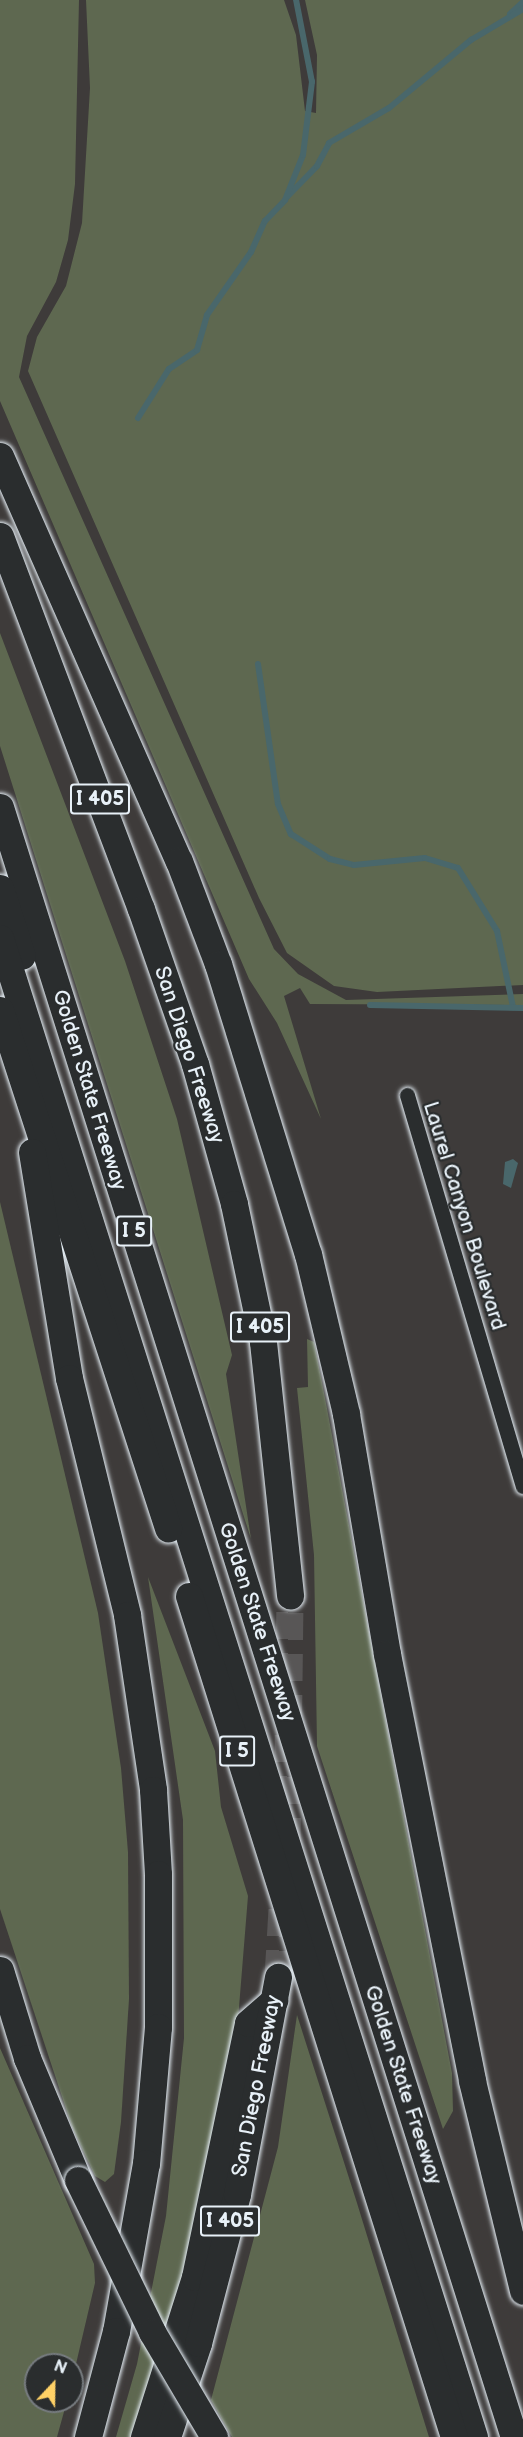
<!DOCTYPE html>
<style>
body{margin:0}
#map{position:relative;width:523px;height:2437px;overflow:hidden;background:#3e3b3a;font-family:"Balsamiq Sans",sans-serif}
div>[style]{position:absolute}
.green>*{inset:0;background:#5e6850}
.water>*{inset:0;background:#49676b}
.stream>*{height:6px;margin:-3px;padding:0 3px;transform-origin:3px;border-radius:3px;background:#49676b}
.highway-tunnel>*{height:27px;margin-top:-13.5px;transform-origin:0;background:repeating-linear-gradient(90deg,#585656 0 27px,transparent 0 41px)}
.roads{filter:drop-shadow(0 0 2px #e8f1f8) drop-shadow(0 0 2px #e8f1f8)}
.street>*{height:15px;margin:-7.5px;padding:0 7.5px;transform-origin:7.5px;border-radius:7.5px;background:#2a2d2e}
.highway>*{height:27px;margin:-13.5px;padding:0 13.5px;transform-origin:13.5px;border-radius:13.5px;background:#2a2d2e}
.bridges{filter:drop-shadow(0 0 2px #e8f1f8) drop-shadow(0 0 2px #e8f1f8)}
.highway-bridge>*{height:27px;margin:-13.5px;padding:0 13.5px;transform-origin:13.5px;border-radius:13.5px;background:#2a2d2e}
span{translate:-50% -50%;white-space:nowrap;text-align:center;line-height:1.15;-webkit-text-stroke:4.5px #2a2d2e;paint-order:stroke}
.shield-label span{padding:2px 4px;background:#2a2d2e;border:2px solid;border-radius:4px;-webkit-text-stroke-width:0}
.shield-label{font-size:20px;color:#e8f1f8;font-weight:700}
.street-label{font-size:21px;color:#e8f1f8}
.north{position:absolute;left:24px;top:2353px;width:60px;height:60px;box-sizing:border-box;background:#2a2d2e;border:2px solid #767b7f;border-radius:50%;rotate:22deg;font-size:16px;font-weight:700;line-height:24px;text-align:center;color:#e8f1f8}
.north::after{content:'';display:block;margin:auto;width:21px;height:27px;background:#ffd166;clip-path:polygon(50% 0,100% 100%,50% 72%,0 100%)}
</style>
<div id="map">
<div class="green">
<div style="clip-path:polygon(0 0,79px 0,75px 184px,68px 240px,56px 282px,27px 336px,19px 377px,274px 949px,298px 974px,346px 1000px,523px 994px,523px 1005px,310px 1004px,300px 988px,284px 996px,321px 1119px,277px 1023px,249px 979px,0 401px)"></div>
<div style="clip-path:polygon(86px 0,284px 0,296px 35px,305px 111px,316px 113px,317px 55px,305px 0,523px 0,523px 985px,377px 992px,334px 986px,287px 953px,259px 898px,28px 371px,37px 337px,66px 286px,82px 223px,90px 88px)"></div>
<div style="clip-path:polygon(0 633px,125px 961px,177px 1119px,232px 1355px,226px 1374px,251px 1539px,0 746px)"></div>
<div style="clip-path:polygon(0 1202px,98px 1613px,121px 1768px,128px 1852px,129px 1999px,121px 2122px,114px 2174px,105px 2182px,95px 2176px,72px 2127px,0 1909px)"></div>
<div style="clip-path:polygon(307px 1339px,314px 1342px,325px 1398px,452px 2073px,453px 2111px,443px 2129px,317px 1746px,314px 1555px,297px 1388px,308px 1387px)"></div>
<div style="clip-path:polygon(148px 1577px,215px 1751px,221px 1807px,248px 1896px,237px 2032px,202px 2211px,134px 2437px,116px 2437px,137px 2364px,166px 2216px,184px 2038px,183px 1820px)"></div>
<div style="clip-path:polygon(297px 2015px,357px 2203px,429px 2437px,232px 2437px,211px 2400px,278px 2147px)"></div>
<div style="clip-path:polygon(0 2048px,94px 2264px,95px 2283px,72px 2381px,72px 2365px,36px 2365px,36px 2401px,67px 2401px,57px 2437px,0 2437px)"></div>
</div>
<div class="water">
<div style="clip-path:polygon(513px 1159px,518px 1163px,511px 1188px,503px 1184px,505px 1162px)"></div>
</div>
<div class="stream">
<div style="left:510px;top:14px;width:18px;rotate:-43deg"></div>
<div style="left:287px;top:197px;width:43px;rotate:-45.9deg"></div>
<div style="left:317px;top:166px;width:26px;rotate:-62deg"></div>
<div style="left:329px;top:143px;width:69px;rotate:-30.3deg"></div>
<div style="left:389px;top:108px;width:107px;rotate:-39.7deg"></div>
<div style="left:471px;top:40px;width:61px;rotate:-30.8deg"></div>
<div style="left:138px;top:418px;width:58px;rotate:-57.7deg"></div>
<div style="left:169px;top:369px;width:34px;rotate:-34deg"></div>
<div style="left:197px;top:350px;width:36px;rotate:-74deg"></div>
<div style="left:207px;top:315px;width:77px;rotate:-55.1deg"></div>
<div style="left:251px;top:252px;width:34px;rotate:-66deg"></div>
<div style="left:265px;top:221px;width:29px;rotate:-46deg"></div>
<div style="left:285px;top:200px;width:48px;rotate:-68.2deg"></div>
<div style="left:303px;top:155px;width:74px;rotate:-83deg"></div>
<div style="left:312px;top:82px;width:84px;rotate:-101deg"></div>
<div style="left:258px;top:664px;width:141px;rotate:81.9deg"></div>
<div style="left:278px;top:804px;width:33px;rotate:67deg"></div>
<div style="left:291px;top:834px;width:46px;rotate:32.7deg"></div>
<div style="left:330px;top:859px;width:25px;rotate:14deg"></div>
<div style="left:354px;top:865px;width:71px;rotate:-5.6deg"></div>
<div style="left:425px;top:858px;width:34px;rotate:17deg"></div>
<div style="left:458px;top:868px;width:74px;rotate:58.2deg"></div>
<div style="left:497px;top:931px;width:78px;rotate:78.1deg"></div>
<div style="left:370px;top:1005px;width:153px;rotate:1.1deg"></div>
</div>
<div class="highway-tunnel">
<div style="left:287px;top:1844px;width:248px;rotate:-89.3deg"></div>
<div style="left:278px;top:1977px;width:83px;rotate:-86.6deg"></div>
</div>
<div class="roads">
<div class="street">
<div style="left:407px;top:1095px;width:408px;rotate:73.5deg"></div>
</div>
<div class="highway">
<div style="left:0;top:456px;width:443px;rotate:66.2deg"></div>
<div style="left:179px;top:861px;width:110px;rotate:69.3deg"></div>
<div style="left:218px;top:964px;width:304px;rotate:72.8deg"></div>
<div style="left:308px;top:1254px;width:164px;rotate:76.6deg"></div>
<div style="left:346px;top:1414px;width:243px;rotate:80.3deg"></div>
<div style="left:387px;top:1654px;width:435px;rotate:78.7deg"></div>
<div style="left:472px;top:2081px;width:216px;rotate:76.3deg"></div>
<div style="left:0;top:536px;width:399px;rotate:69.3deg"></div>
<div style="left:141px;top:909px;width:164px;rotate:70.8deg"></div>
<div style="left:195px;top:1064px;width:145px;rotate:74.4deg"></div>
<div style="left:234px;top:1204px;width:141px;rotate:78.1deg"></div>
<div style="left:263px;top:1342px;width:255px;rotate:83.9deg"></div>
<div style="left:0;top:807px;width:1709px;rotate:72.5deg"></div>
<div style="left:0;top:888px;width:71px;rotate:72.1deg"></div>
<div style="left:0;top:938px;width:1572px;rotate:72.45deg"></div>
<div style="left:0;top:1010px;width:545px;rotate:72.03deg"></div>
<div style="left:32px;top:1152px;width:229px;rotate:80.7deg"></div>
<div style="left:69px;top:1378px;width:244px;rotate:76.2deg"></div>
<div style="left:127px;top:1615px;width:177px;rotate:81.5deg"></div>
<div style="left:153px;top:1790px;width:84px;rotate:86.6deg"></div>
<div style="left:158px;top:1874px;width:153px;rotate:90deg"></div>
<div style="left:158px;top:2027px;width:137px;rotate:95deg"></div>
<div style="left:146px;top:2163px;width:171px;rotate:100.1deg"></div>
<div style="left:116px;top:2331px;width:110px;rotate:104.8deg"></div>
<div style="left:189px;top:1596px;width:882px;rotate:72.51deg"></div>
<div style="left:0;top:1970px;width:92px;rotate:72.9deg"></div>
<div style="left:27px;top:2058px;width:132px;rotate:67.3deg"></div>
<div style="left:144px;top:2437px;width:168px;rotate:-72.3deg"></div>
<div style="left:195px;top:2277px;width:259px;rotate:-78.2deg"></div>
<div style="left:248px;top:2023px;width:35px;rotate:-41deg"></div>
<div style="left:167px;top:2437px;width:99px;rotate:-71.7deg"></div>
<div style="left:198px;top:2343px;width:154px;rotate:-75.3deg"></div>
<div style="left:237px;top:2194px;width:221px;rotate:-79.3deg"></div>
</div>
</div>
<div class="bridges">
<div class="highway-bridge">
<div style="left:78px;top:2180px;width:169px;rotate:64deg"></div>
<div style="left:152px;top:2332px;width:122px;rotate:59.4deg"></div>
</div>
</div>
<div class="shield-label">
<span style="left:100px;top:799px">I 405</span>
<span style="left:134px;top:1231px">I 5</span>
<span style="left:260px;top:1327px">I 405</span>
<span style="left:237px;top:1751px">I 5</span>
<span style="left:230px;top:2221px">I 405</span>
</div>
<div class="street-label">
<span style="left:189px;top:1055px;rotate:72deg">San Diego Freeway</span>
<span style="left:89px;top:1090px;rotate:73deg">Golden State Freeway</span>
<span style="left:464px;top:1216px;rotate:73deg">Laurel Canyon Boulevard</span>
<span style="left:257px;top:1622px;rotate:72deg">Golden State Freeway</span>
<span style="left:403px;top:2085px;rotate:72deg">Golden State Freeway</span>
<span style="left:257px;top:2086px;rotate:-79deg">San Diego Freeway</span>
</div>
<div class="north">N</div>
</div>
